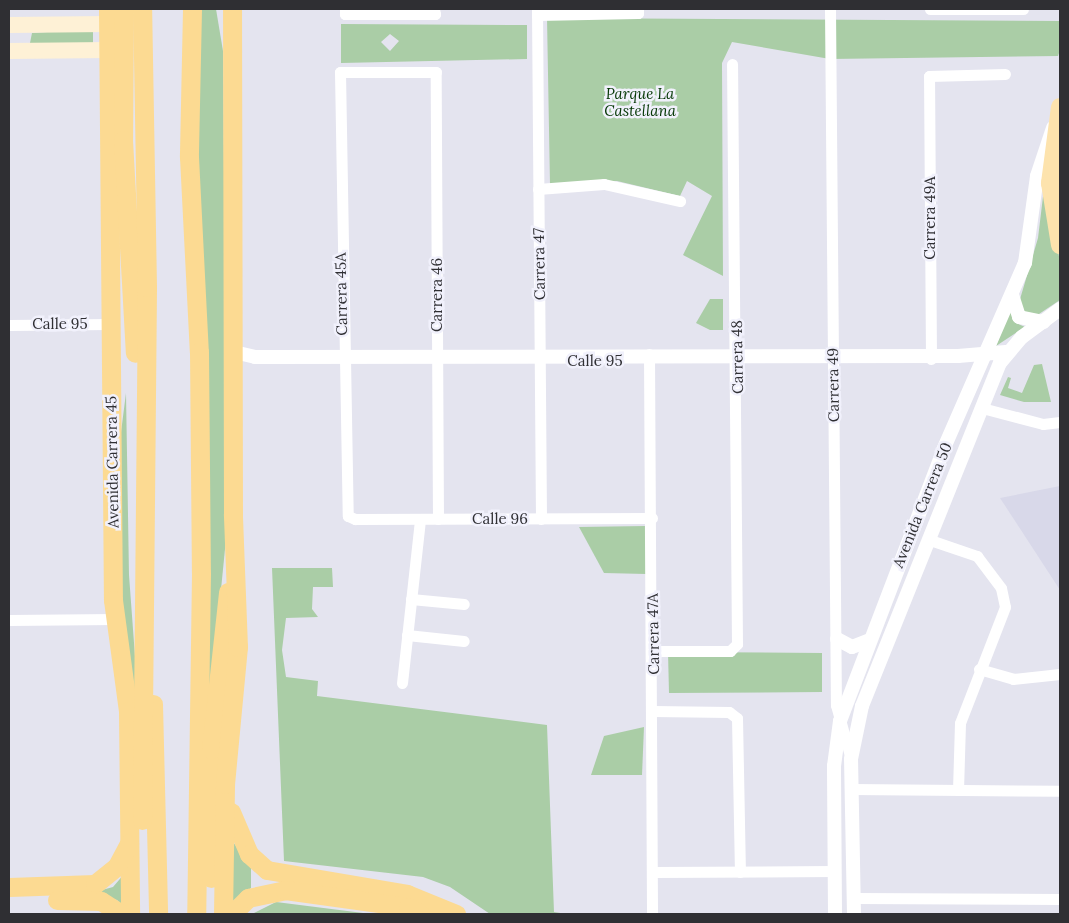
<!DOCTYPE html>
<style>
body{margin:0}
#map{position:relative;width:1069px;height:923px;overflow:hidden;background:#e4e4ef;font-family:Lora,serif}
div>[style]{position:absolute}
.built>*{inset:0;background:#d8d8e9}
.green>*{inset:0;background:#aacda6}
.minor>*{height:11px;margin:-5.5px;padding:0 5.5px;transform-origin:5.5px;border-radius:5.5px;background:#fff}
.tertiary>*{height:14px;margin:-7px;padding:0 7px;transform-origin:7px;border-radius:7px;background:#fff}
.secondary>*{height:16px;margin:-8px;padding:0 8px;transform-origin:8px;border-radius:8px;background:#fef1d6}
.primary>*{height:18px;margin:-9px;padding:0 9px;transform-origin:9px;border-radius:9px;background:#fde3ad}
.trunk>*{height:19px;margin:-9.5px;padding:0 9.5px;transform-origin:9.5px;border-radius:9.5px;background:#fcda92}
span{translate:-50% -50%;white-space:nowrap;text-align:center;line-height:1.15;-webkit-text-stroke:5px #f1f1fc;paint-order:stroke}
.park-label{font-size:15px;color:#033603;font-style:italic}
.street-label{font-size:15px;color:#2f2f33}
.frame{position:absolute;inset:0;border:10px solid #2f2f33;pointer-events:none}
</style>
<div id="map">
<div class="built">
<div style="clip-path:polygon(1060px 486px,1060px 590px,1000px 498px)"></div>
</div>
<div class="green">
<div style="clip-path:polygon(198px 9px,216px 9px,223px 51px,227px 529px,211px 690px,206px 690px,196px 169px)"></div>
<div style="clip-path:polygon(547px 18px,1060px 21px,1060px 50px,1058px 56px,830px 59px,732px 42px,722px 63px,723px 276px,683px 255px,712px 196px,687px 181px,680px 196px,617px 181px,550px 185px)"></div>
<div style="clip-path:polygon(evenodd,341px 24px,527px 25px,527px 59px,341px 63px,341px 24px,390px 34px,399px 41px,390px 51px,381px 42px,390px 34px)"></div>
<div style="clip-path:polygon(93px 29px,93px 44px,30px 43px,32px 33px)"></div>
<div style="clip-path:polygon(1045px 180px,1060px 262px,1060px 300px,1033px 318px,1018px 306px,1038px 238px)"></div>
<div style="clip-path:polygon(710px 299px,723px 299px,723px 330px,710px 330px,696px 323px)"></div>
<div style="clip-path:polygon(1010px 310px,1016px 323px,1025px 327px,996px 346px)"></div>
<div style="clip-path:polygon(1042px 364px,1051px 402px,1024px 402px,1000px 395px,1008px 377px,1011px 378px,1008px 388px,1022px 393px,1034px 365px)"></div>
<div style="clip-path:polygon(126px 393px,129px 575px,136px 670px,135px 717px,122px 609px,119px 448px)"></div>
<div style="clip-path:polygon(646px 526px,646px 574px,604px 573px,579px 527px)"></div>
<div style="clip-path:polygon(272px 568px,332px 568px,333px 587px,313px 587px,312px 609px,318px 617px,286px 618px,282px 650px,286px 677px,318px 681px,317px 696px,547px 725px,554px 912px,567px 914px,490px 914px,450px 887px,423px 877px,284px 861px)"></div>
<div style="clip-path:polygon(668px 652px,822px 653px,822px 692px,669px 693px)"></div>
<div style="clip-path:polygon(644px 727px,642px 775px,591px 775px,604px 736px)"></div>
<div style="clip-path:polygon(231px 839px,251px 867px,251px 888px,230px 903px)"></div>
<div style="clip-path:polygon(125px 873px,127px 911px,117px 900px,91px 893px,113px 887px)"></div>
<div style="clip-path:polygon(276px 902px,371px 914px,252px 914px)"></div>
</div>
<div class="minor">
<div style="left:345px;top:9px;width:5px;rotate:90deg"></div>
<div style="left:345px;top:14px;width:90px"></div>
<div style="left:435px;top:14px;width:5px;rotate:-101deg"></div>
<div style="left:537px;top:9px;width:510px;rotate:89.55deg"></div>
<div style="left:830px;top:9px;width:696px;rotate:89.51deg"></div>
<div style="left:836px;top:705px;width:56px;rotate:74.5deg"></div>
<div style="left:930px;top:9px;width:93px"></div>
<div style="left:537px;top:15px;width:101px;rotate:-1.1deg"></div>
<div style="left:638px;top:13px;width:4px;rotate:-90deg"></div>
<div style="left:538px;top:189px;width:66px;rotate:-4.3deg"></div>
<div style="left:604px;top:184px;width:78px;rotate:12.6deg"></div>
<div style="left:9px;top:325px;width:102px;rotate:-0.6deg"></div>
<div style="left:649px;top:354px;width:560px;rotate:89.69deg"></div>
<div style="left:931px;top:359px;width:283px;rotate:-90.4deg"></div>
<div style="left:929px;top:76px;width:76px;rotate:-1.5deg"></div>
<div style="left:982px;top:408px;width:63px;rotate:14.7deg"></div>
<div style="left:1043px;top:424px;width:17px;rotate:-7deg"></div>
<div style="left:438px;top:519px;width:447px;rotate:-90.3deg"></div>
<div style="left:436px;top:72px;width:96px;rotate:180deg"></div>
<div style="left:340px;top:72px;width:444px;rotate:89deg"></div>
<div style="left:348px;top:516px;width:8px;rotate:23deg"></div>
<div style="left:355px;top:519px;width:297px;rotate:-0.2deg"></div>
<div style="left:930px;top:540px;width:50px;rotate:18.8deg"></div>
<div style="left:977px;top:556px;width:40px;rotate:53deg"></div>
<div style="left:1001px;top:588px;width:19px;rotate:78deg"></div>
<div style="left:1005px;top:607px;width:124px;rotate:111.2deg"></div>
<div style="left:960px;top:723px;width:67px;rotate:91.7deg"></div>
<div style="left:411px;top:599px;width:53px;rotate:5.4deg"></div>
<div style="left:9px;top:620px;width:106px;rotate:-0.5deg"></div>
<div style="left:407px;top:635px;width:57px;rotate:6deg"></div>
<div style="left:654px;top:651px;width:76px"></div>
<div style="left:730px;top:651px;width:10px;rotate:-45deg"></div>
<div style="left:737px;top:644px;width:580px;rotate:-90.49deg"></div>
<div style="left:979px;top:669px;width:35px;rotate:16deg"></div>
<div style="left:1013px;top:679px;width:47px;rotate:-6.1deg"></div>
<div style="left:402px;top:683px;width:165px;rotate:-83.7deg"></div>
<div style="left:653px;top:711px;width:76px;rotate:0.8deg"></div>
<div style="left:729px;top:712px;width:10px;rotate:37deg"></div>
<div style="left:737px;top:718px;width:154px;rotate:88.9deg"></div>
<div style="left:851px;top:789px;width:209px;rotate:0.5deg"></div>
<div style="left:653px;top:872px;width:182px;rotate:-0.3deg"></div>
<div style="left:854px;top:898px;width:206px;rotate:0.3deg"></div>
</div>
<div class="tertiary">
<div style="left:1012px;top:295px;width:23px;rotate:72deg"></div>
<div style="left:1019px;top:317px;width:25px;rotate:12deg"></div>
<div style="left:234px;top:352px;width:22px;rotate:13deg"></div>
<div style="left:255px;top:357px;width:703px;rotate:-0.08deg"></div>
<div style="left:958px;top:356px;width:48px;rotate:-4.8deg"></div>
<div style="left:837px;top:639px;width:17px;rotate:28deg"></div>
<div style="left:852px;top:647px;width:17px;rotate:-21deg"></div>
<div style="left:835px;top:914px;width:148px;rotate:-90.4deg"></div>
<div style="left:834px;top:766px;width:45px;rotate:-82.4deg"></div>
<div style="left:840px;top:721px;width:292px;rotate:-69.1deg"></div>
<div style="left:944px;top:448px;width:202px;rotate:-66.4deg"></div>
<div style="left:1025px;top:263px;width:88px;rotate:-82.1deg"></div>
<div style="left:1037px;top:176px;width:51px;rotate:-71.6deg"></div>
<div style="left:854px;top:914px;width:155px;rotate:-91.1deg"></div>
<div style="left:851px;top:759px;width:54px;rotate:-78.3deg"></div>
<div style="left:862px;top:706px;width:370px;rotate:-68.1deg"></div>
<div style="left:1000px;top:363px;width:34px;rotate:-50deg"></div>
<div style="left:1022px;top:337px;width:47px;rotate:-36.4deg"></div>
</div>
<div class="secondary">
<div style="left:9px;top:25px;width:99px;rotate:-0.6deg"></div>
<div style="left:9px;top:51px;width:99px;rotate:-0.6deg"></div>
</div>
<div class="primary">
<div style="left:1060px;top:107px;width:77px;rotate:97.5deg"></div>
<div style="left:1050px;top:183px;width:63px;rotate:80.8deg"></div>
</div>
<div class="trunk">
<div style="left:108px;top:9px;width:591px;rotate:89.52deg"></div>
<div style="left:113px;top:600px;width:112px;rotate:82.3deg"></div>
<div style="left:128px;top:711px;width:203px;rotate:89.4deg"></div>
<div style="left:124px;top:9px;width:131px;rotate:90.4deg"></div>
<div style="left:123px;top:140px;width:213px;rotate:86.8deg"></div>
<div style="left:192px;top:9px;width:148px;rotate:91.2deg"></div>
<div style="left:189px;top:157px;width:195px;rotate:87.1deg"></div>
<div style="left:199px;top:352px;width:221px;rotate:89.5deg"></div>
<div style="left:201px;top:573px;width:341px;rotate:90.8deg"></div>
<div style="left:153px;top:704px;width:210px;rotate:88.6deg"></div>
<div style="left:231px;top:812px;width:46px;rotate:66.8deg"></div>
<div style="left:249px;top:854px;width:24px;rotate:42deg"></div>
<div style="left:267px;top:870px;width:142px;rotate:9.7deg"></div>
<div style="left:407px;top:894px;width:53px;rotate:22.2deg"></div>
<div style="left:142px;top:820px;width:533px;rotate:-89.46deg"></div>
<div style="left:147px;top:287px;width:278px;rotate:-91deg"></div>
<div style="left:211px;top:878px;width:129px;rotate:-90deg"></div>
<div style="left:211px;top:749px;width:158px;rotate:-83.8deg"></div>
<div style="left:9px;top:887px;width:86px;rotate:-2deg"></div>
<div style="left:95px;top:884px;width:28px;rotate:-39deg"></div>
<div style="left:117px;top:866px;width:26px;rotate:-62deg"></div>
<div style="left:57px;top:900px;width:44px;rotate:1.3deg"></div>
<div style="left:101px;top:901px;width:24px;rotate:33deg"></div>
<div style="left:223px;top:914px;width:130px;rotate:-89.1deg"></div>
<div style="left:225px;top:784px;width:138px;rotate:-84.6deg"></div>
<div style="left:238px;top:647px;width:133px;rotate:-92.2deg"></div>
<div style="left:233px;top:514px;width:505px;rotate:-90.11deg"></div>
<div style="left:232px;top:914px;width:23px;rotate:-45deg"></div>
<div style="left:248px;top:898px;width:38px;rotate:-12deg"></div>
<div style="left:285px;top:890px;width:124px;rotate:7.9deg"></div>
<div style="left:408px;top:907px;width:14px;rotate:30deg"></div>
</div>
<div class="park-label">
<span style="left:640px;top:102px">Parque La<br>Castellana</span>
</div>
<div class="street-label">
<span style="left:930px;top:218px;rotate:-90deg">Carrera 49A</span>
<span style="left:539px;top:264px;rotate:-91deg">Carrera 47</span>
<span style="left:341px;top:294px;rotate:-91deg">Carrera 45A</span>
<span style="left:437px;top:295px;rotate:-90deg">Carrera 46</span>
<span style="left:60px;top:324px">Calle 95</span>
<span style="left:737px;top:357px;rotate:-91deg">Carrera 48</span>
<span style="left:595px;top:361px">Calle 95</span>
<span style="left:833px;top:385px;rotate:-91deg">Carrera 49</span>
<span style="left:112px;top:462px;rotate:-91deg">Avenida Carrera 45</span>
<span style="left:922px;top:505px;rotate:-68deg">Avenida Carrera 50</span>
<span style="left:500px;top:519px">Calle 96</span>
<span style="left:653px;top:634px;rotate:-91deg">Carrera 47A</span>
</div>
<div class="frame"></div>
</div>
